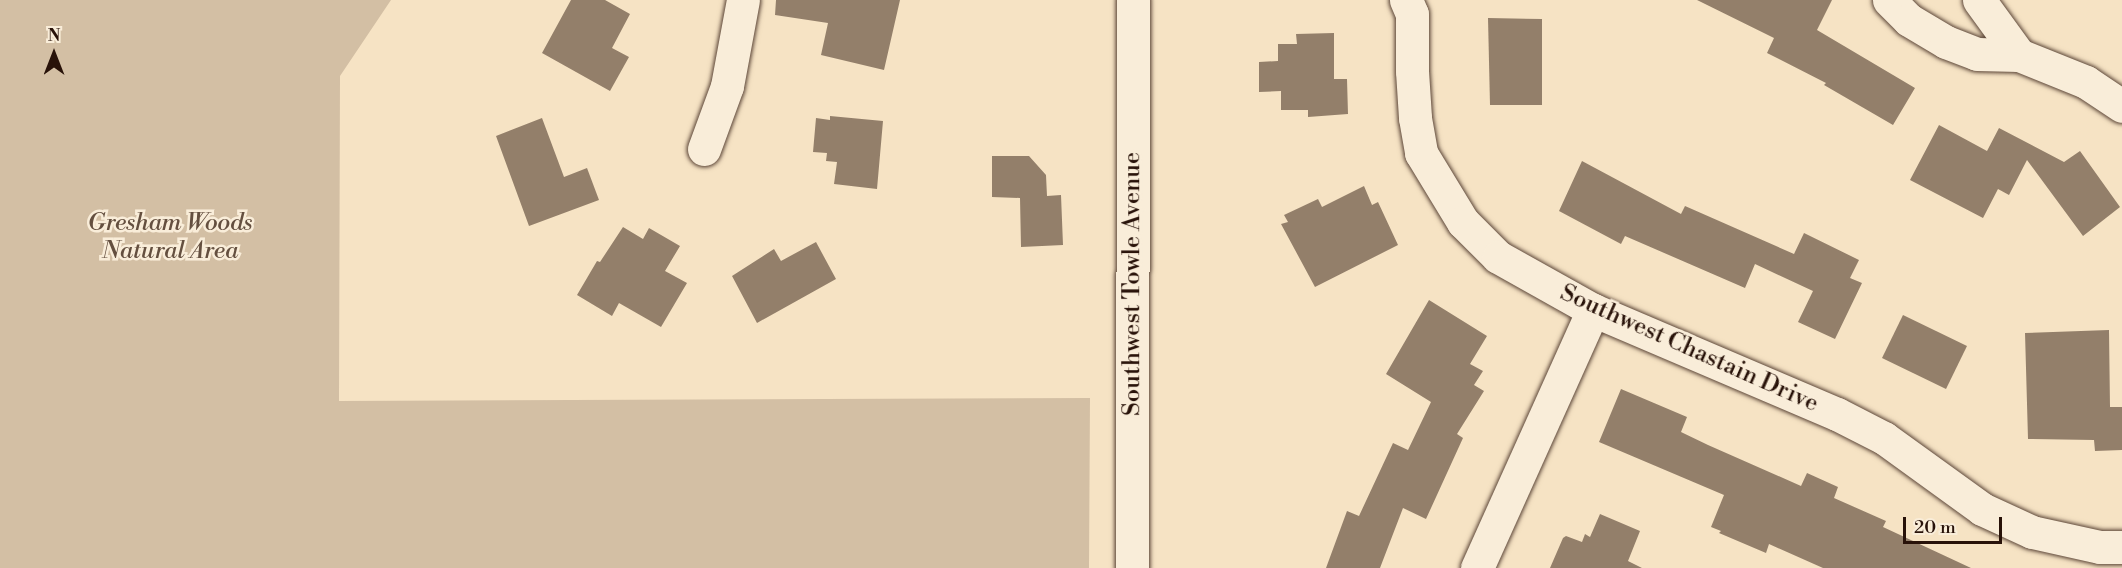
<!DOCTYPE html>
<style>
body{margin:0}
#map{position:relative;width:2122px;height:568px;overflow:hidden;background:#f6e3c4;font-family:"Libre Bodoni",serif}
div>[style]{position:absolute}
.green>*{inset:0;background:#d3bfa4}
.building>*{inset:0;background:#937f6a}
.roads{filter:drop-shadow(0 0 2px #5c4638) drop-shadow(0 0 2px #5c4638)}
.street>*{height:33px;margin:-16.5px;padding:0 16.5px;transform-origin:16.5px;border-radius:16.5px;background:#f9edd9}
.secondary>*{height:33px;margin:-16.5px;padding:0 16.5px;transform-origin:16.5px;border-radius:16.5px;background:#f9edd9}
span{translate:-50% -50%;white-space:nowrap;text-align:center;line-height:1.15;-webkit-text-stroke:5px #f9edd9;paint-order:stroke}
.park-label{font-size:24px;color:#644f3f;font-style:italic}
.street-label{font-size:24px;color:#281209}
.north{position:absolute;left:24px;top:24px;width:60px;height:60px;-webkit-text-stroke:4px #f9edd9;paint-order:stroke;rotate:0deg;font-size:16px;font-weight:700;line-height:24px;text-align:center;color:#281209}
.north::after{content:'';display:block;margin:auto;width:21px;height:27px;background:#281209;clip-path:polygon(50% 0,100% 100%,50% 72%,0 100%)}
.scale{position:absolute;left:1903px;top:517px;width:99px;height:27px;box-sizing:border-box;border:3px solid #281209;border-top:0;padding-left:8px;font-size:18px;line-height:21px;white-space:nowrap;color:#281209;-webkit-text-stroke:4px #f9edd9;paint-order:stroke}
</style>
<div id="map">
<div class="green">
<div style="clip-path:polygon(0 0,391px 0,340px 76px,339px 401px,1090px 398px,1089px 568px,0 568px)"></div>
</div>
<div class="building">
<div style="clip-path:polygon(571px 0,605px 0,630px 14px,612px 48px,629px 57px,610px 91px,542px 53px)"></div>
<div style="clip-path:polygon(776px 0,900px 0,884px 70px,821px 55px,828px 23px,775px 15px)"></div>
<div style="clip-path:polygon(1697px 0,1832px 0,1817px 30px,1915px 88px,1893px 125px,1824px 85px,1826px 83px,1767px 53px,1774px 38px)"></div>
<div style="clip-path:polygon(1488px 18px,1542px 19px,1542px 105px,1490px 105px)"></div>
<div style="clip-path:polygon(1334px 33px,1334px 79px,1347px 79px,1348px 114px,1308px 117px,1308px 110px,1281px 110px,1281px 91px,1259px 92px,1259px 62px,1278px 61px,1278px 44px,1297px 44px,1296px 34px)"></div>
<div style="clip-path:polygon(830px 116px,883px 121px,877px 189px,834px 184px,837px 162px,826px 161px,827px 153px,813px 152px,816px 118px,830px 120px)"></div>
<div style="clip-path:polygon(542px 118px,564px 177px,587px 168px,599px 200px,529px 226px,496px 136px)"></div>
<div style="clip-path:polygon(1939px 125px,1987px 151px,1999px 128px,2064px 162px,2080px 151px,2120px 207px,2083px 236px,2027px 160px,2009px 195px,1998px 189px,1983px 218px,1910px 180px)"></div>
<div style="clip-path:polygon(992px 156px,1029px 156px,1046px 175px,1047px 196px,1061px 195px,1063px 245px,1021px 247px,1020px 198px,992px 197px)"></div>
<div style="clip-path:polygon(1582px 161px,1681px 214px,1685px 206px,1794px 254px,1804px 233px,1859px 260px,1850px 278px,1862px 283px,1835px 339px,1798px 322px,1813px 291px,1755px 264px,1745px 288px,1625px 236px,1621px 244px,1559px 211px)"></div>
<div style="clip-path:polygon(1364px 186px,1372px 205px,1378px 202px,1398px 245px,1315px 287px,1281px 224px,1288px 222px,1284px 215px,1318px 199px,1322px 207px)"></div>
<div style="clip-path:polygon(623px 227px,643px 239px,649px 228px,680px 246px,665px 271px,687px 283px,661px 327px,619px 303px,612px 316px,577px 295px,597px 261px,600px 262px)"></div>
<div style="clip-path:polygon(816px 242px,836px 279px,757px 323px,732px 276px,774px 249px,781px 261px)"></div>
<div style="clip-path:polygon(1429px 300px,1487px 336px,1470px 364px,1483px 371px,1474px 385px,1484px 391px,1457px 434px,1463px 438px,1426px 519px,1403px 508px,1380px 568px,1326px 568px,1347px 511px,1359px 516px,1393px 443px,1408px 450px,1431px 402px,1386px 374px)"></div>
<div style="clip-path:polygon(1903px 315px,1967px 346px,1946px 389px,1882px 358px)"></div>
<div style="clip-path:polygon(2109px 330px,2110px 407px,2122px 407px,2122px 450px,2095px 451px,2094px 440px,2028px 439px,2025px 333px)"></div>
<div style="clip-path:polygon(1621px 389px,1687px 417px,1681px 432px,1708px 445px,1801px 486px,1807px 473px,1838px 487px,1834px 498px,1886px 521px,1883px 527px,1971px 568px,1823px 568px,1769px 544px,1766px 553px,1719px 533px,1721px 531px,1711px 527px,1724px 495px,1599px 442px)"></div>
<div style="clip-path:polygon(1600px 514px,1640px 531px,1628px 561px,1642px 568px,1550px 568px,1563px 538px,1566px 536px,1582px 542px,1585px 534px,1590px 537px)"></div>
</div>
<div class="roads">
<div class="street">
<div style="left:1406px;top:0;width:15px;rotate:67deg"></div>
<div style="left:1412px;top:14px;width:57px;rotate:90deg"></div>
<div style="left:1412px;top:71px;width:47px;rotate:86.3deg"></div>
<div style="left:1415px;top:118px;width:36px;rotate:80deg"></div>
<div style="left:1421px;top:153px;width:81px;rotate:58.7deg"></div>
<div style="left:1463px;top:222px;width:49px;rotate:45deg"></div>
<div style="left:1498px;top:257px;width:109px;rotate:29.2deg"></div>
<div style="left:1593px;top:310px;width:265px;rotate:23.1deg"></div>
<div style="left:1837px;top:414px;width:53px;rotate:27.1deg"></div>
<div style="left:1884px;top:438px;width:121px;rotate:35.9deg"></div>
<div style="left:1982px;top:509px;width:55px;rotate:24.7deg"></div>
<div style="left:2032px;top:532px;width:70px;rotate:12.4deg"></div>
<div style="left:2100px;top:547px;width:22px"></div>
<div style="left:1889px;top:0;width:28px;rotate:45deg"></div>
<div style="left:1909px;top:20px;width:43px;rotate:30.7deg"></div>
<div style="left:1946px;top:42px;width:33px;rotate:21deg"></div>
<div style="left:1977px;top:54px;width:42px;rotate:1.4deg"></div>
<div style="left:2019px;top:55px;width:72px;rotate:21.9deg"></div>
<div style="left:2086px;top:82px;width:43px;rotate:33.7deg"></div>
<div style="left:1979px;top:0;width:68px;rotate:54deg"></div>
<div style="left:704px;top:149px;width:67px;rotate:-69.9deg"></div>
<div style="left:727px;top:86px;width:87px;rotate:-79.5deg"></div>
<div style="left:1477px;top:568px;width:283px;rotate:-65.8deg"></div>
</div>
<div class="secondary">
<div style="left:1132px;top:568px;width:568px;rotate:-89.9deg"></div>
</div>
</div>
<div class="park-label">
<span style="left:170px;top:238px">Gresham Woods<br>Natural Area</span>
</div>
<div class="street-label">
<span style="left:1133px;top:284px;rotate:-90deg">Southwest Towle Avenue</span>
<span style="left:1689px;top:349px;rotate:24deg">Southwest Chastain Drive</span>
</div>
<div class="north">N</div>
<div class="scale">20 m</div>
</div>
